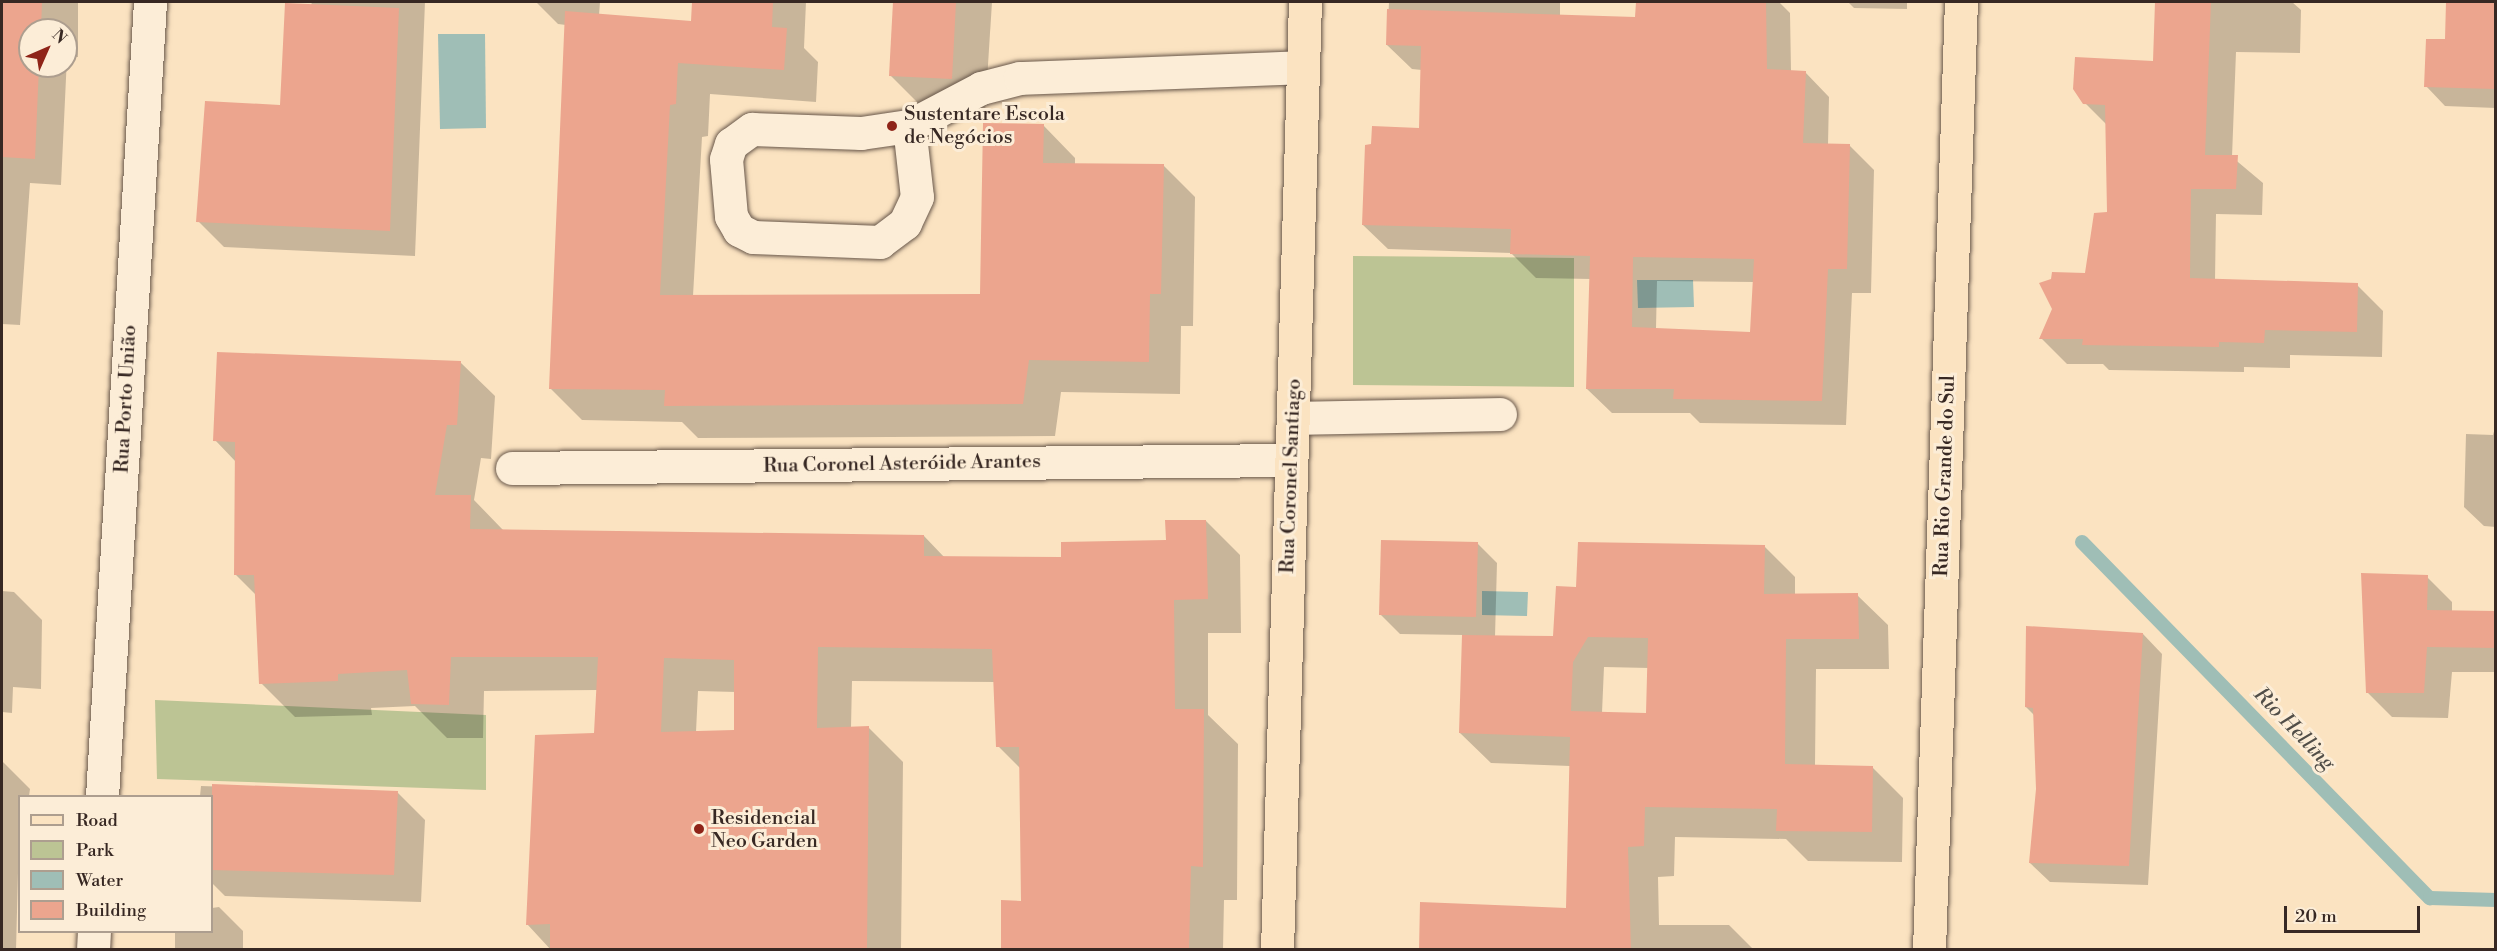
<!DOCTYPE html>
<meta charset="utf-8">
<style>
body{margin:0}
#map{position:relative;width:2497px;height:951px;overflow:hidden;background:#fbe3c1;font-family:"Libre Bodoni",serif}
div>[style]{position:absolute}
.green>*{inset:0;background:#bcc494}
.water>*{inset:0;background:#9fbeb6}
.shadow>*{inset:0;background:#0003}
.stream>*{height:14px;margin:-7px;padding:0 7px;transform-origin:7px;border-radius:7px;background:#9fbeb6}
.building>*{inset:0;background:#eca58e}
.roads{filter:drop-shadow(0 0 2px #68574a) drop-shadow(0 0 2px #68574a)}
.minor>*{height:33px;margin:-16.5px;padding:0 16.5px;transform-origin:16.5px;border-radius:16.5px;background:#fcedd7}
.major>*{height:33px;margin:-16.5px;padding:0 16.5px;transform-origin:16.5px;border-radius:16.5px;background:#fbe3c1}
.dots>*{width:16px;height:16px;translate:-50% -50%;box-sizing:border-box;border:3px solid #fcedd7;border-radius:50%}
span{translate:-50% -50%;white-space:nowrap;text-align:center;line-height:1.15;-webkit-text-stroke:6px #fcedd7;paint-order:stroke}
.poi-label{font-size:20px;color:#372823}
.left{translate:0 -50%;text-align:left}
.street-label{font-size:20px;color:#372823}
.water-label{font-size:21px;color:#514e48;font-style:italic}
.frame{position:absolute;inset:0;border:3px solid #372823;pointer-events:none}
.legend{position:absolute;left:18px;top:795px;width:195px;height:138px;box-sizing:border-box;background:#fcedd7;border:2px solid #ad9e8f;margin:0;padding:8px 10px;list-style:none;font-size:18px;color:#372823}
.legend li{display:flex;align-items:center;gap:12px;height:30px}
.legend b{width:30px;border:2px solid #ad9e8f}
.north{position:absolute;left:18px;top:18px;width:60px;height:60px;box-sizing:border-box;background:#fcedd7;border:2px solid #ad9e8f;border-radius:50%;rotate:45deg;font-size:16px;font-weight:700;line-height:24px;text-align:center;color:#372823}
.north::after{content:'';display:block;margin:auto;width:21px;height:27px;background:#8f2418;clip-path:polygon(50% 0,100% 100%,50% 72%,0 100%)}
.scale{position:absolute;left:2284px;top:906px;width:136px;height:27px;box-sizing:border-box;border:3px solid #372823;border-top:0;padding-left:8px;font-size:18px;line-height:21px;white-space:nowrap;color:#372823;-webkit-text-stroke:4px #fcedd7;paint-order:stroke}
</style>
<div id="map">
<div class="green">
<div style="clip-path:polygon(1353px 256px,1574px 258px,1574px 387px,1353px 385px)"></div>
<div style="clip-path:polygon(155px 700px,486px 715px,486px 790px,157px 779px)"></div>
</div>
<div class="water">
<div style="clip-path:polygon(438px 34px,485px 34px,486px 128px,440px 129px)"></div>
<div style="clip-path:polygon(1637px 280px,1693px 280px,1694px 307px,1638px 308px)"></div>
<div style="clip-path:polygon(1482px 591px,1528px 592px,1527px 616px,1482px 615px)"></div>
</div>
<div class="shadow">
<div style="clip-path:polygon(evenodd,2px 2px,78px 2px,78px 57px,67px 57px,61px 185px,30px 183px,20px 325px,2px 324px,2px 2px,30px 30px,66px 30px,66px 66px,30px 66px,30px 30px)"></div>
<div style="clip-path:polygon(312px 2px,425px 2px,415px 256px,224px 247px,198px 221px,281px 106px)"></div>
<div style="clip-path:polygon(536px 2px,600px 2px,599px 15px,693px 22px,694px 2px,806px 2px,804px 48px,818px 62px,816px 102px,710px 94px,708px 136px,702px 137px,693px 296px,981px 295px,1043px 125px,1075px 158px,1075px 165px,1163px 165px,1195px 197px,1193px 326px,1181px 326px,1180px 394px,1061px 392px,1055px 436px,698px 438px,682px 422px,582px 420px,550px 388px,566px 25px,558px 24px)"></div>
<div style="clip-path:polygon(894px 2px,992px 2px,985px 112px,924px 109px,890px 75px)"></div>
<div style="clip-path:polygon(evenodd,1389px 2px,1560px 2px,1560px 16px,1637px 19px,1637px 2px,1779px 2px,1790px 13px,1791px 71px,1805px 72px,1829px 97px,1828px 145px,1849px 145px,1874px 170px,1871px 293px,1852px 293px,1846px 425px,1700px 423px,1690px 413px,1612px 413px,1587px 389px,1591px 279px,1536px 278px,1511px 253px,1388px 249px,1363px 225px,1421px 129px,1422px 70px,1412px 69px,1387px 45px,1389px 2px,1657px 281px,1754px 282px,1752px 333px,1656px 329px,1657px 281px)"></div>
<div style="clip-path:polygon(1848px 2px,1907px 2px,1907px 9px,1854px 8px)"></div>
<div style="clip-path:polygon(2157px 2px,2292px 2px,2301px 10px,2300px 53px,2236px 52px,2232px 157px,2263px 183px,2262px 215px,2216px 214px,2215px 281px,2357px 285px,2383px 311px,2382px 357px,2290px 355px,2290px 368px,2244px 367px,2244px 372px,2109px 370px,2103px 364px,2067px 364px,2041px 338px,2087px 274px,2108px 214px,2107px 125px,2085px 103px,2155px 63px)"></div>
<div style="clip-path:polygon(2448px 2px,2496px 2px,2496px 108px,2445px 106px,2426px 86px,2446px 40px)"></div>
<div style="clip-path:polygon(evenodd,460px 362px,495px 396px,491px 459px,481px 458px,474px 500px,504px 531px,924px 536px,945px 558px,1063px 558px,1167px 541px,1206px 521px,1240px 555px,1241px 633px,1208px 633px,1208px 715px,1238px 744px,1237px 900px,1224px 900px,1223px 950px,1002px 950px,1022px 902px,1021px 769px,998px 746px,995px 682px,852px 681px,851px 728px,869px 728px,903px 762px,901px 950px,551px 950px,527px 924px,596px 735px,598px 690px,484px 691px,483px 738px,447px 738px,415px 706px,371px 708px,372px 715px,295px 717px,261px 683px,257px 596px,235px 574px,236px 462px,215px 440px,460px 362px,698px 691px,736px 692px,735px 731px,696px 732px,698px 691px)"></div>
<div style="clip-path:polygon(2496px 424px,2496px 527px,2484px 526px,2464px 507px,2466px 434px,2493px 435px)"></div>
<div style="clip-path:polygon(evenodd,1477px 543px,1497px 563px,1495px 637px,1555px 638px,1578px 588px,1765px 547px,1795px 577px,1795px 596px,1857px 595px,1888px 625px,1889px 669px,1816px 669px,1815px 766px,1872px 767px,1903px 798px,1902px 862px,1808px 861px,1786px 839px,1675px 837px,1674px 876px,1658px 877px,1659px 925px,1729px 925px,1754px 950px,1421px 950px,1567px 909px,1570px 766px,1491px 763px,1460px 733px,1464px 635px,1400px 634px,1381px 615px,1477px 543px,1604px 667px,1649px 668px,1648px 714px,1602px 713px,1604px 667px)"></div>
<div style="clip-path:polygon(2427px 577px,2452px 602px,2452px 612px,2496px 613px,2496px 672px,2452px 672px,2448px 718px,2392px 717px,2367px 692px)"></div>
<div style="clip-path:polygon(2px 591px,14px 592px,42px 620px,41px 689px,13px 687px,12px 713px,2px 712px)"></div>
<div style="clip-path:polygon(2143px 634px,2162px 654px,2148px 885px,2050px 882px,2030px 863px,2037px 789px,2035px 716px,2026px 707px)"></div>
<div style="clip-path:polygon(2px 761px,30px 789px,29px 796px,20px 796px,16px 950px,2px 950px)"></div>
<div style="clip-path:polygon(201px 786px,397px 792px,425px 820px,421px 902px,225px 896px,212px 883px,212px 796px,200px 796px)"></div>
<div style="clip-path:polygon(219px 907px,243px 931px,243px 950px,175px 950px,175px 932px,212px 932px,212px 908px)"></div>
</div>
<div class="stream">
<div style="left:2082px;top:542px;width:498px;rotate:45.7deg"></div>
<div style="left:2430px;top:898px;width:66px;rotate:1.7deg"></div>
</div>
<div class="building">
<div style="clip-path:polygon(2px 2px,42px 2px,41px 30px,30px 30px,30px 66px,39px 66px,35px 159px,2px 157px)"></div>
<div style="clip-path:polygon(692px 2px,773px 2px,772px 27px,787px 28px,784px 70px,678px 63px,676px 104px,670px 105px,660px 295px,980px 294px,983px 123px,1044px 124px,1043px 163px,1164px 164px,1161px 294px,1150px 294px,1149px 362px,1029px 360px,1023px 404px,664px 406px,665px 390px,549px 389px,565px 11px,691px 21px)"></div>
<div style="clip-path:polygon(893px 2px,956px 2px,952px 79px,889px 76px)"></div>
<div style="clip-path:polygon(evenodd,1636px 2px,1766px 2px,1767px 69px,1806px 71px,1803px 143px,1850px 144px,1847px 269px,1828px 269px,1822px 401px,1673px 399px,1674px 389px,1586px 389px,1590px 256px,1510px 254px,1511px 229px,1362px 225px,1365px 145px,1371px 144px,1372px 126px,1419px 128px,1421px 46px,1386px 45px,1387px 9px,1635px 17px,1636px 2px,1633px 257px,1754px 259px,1750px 332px,1632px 327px,1633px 257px)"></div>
<div style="clip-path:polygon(2155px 2px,2211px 2px,2205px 155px,2238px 155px,2236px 189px,2191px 189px,2190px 278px,2358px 283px,2357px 332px,2265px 330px,2264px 343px,2219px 342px,2219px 347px,2082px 345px,2083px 339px,2039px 339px,2052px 309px,2039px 283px,2051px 279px,2052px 272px,2085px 273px,2094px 213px,2107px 212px,2105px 105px,2083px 104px,2073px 89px,2075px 57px,2153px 61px)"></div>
<div style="clip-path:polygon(2446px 2px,2496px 2px,2495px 89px,2424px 87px,2426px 39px,2445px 39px)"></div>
<div style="clip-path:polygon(285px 3px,399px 8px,390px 231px,196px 222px,205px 101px,280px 105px)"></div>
<div style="clip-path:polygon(evenodd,217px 352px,461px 361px,457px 425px,447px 425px,435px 495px,471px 495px,470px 529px,924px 535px,924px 556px,1061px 557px,1061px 542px,1166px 540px,1165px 520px,1206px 520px,1208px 599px,1174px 600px,1175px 709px,1204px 709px,1203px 867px,1191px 866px,1189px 950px,1001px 950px,1001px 900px,1021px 901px,1019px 747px,996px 747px,992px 649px,818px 647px,817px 728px,869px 726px,867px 950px,550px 950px,550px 924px,526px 925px,535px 735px,594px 733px,598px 657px,451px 657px,449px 705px,411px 704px,407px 670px,338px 674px,338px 681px,259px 684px,254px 575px,234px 575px,235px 442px,213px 441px,217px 352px,664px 658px,734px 660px,734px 730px,661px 732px,664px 658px)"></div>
<div style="clip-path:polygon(1381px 540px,1478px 542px,1476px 617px,1379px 615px)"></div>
<div style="clip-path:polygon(evenodd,1578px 542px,1765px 545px,1764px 594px,1858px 593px,1859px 639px,1786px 639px,1785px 764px,1873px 766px,1872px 832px,1776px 831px,1777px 809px,1645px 807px,1644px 846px,1628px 847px,1631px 950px,1419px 950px,1420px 902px,1566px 908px,1570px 737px,1459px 733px,1462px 635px,1553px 636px,1556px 586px,1576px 587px,1578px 542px,1588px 637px,1648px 638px,1646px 713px,1571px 711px,1573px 662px,1588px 637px)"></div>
<div style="clip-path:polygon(2361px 573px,2428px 575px,2427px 610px,2496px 611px,2496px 648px,2427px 647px,2424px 693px,2366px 693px)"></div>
<div style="clip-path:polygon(2026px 626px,2143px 633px,2129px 866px,2029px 863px,2036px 789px,2033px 708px,2025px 707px)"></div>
<div style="clip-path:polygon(212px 784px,398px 791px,394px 875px,212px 870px)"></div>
</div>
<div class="roads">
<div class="minor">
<div style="left:909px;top:126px;width:71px;rotate:83.6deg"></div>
<div style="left:917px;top:197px;width:29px;rotate:115deg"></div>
<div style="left:905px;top:223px;width:31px;rotate:143deg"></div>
<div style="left:880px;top:242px;width:127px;rotate:-177.7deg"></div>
<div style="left:753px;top:237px;width:16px;rotate:-153deg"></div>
<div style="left:739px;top:230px;width:16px;rotate:-120deg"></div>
<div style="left:731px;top:216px;width:57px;rotate:-95deg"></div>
<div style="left:726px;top:159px;width:16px;rotate:-72deg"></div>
<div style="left:731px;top:144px;width:26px;rotate:-36deg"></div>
<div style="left:752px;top:129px;width:109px;rotate:2.1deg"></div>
<div style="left:861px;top:133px;width:49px;rotate:-8.3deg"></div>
<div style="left:909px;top:126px;width:81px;rotate:-27.8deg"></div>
<div style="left:981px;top:88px;width:40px;rotate:-14.4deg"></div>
<div style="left:1020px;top:78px;width:283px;rotate:-2.2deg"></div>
<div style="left:1293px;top:418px;width:207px;rotate:-1.1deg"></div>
<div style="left:512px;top:468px;width:779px;rotate:-0.59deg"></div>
<div style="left:102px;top:796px;width:795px;rotate:-86.54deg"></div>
<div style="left:93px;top:950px;width:18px;rotate:-87deg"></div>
</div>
<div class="major">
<div style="left:1277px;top:950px;width:948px;rotate:-88.31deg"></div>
<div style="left:1929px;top:950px;width:949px;rotate:-88.07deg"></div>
</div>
</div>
<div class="dots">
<div style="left:892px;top:126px;background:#8f2418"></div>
<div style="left:699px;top:829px;background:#8f2418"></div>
</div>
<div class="poi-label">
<span class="left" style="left:904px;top:126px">Sustentare Escola<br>de Negócios</span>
<span class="left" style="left:711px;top:830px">Residencial<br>Neo Garden</span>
</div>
<div class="street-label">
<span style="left:126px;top:399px;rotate:-87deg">Rua Porto União</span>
<span style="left:902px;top:464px;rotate:-1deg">Rua Coronel Asteróide Arantes</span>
<span style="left:1291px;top:476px;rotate:-88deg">Rua Coronel Santiago</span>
<span style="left:1945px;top:476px;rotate:-88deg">Rua Rio Grande do Sul</span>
</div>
<div class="water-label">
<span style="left:2294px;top:729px;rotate:46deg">Rio Helling</span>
</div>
<div class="frame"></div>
<ul class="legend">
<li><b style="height:8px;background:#fbe3c1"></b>Road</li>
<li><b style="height:16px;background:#bcc494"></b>Park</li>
<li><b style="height:16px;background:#9fbeb6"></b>Water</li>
<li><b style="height:16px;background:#eca58e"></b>Building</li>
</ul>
<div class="north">N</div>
<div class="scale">20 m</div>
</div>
